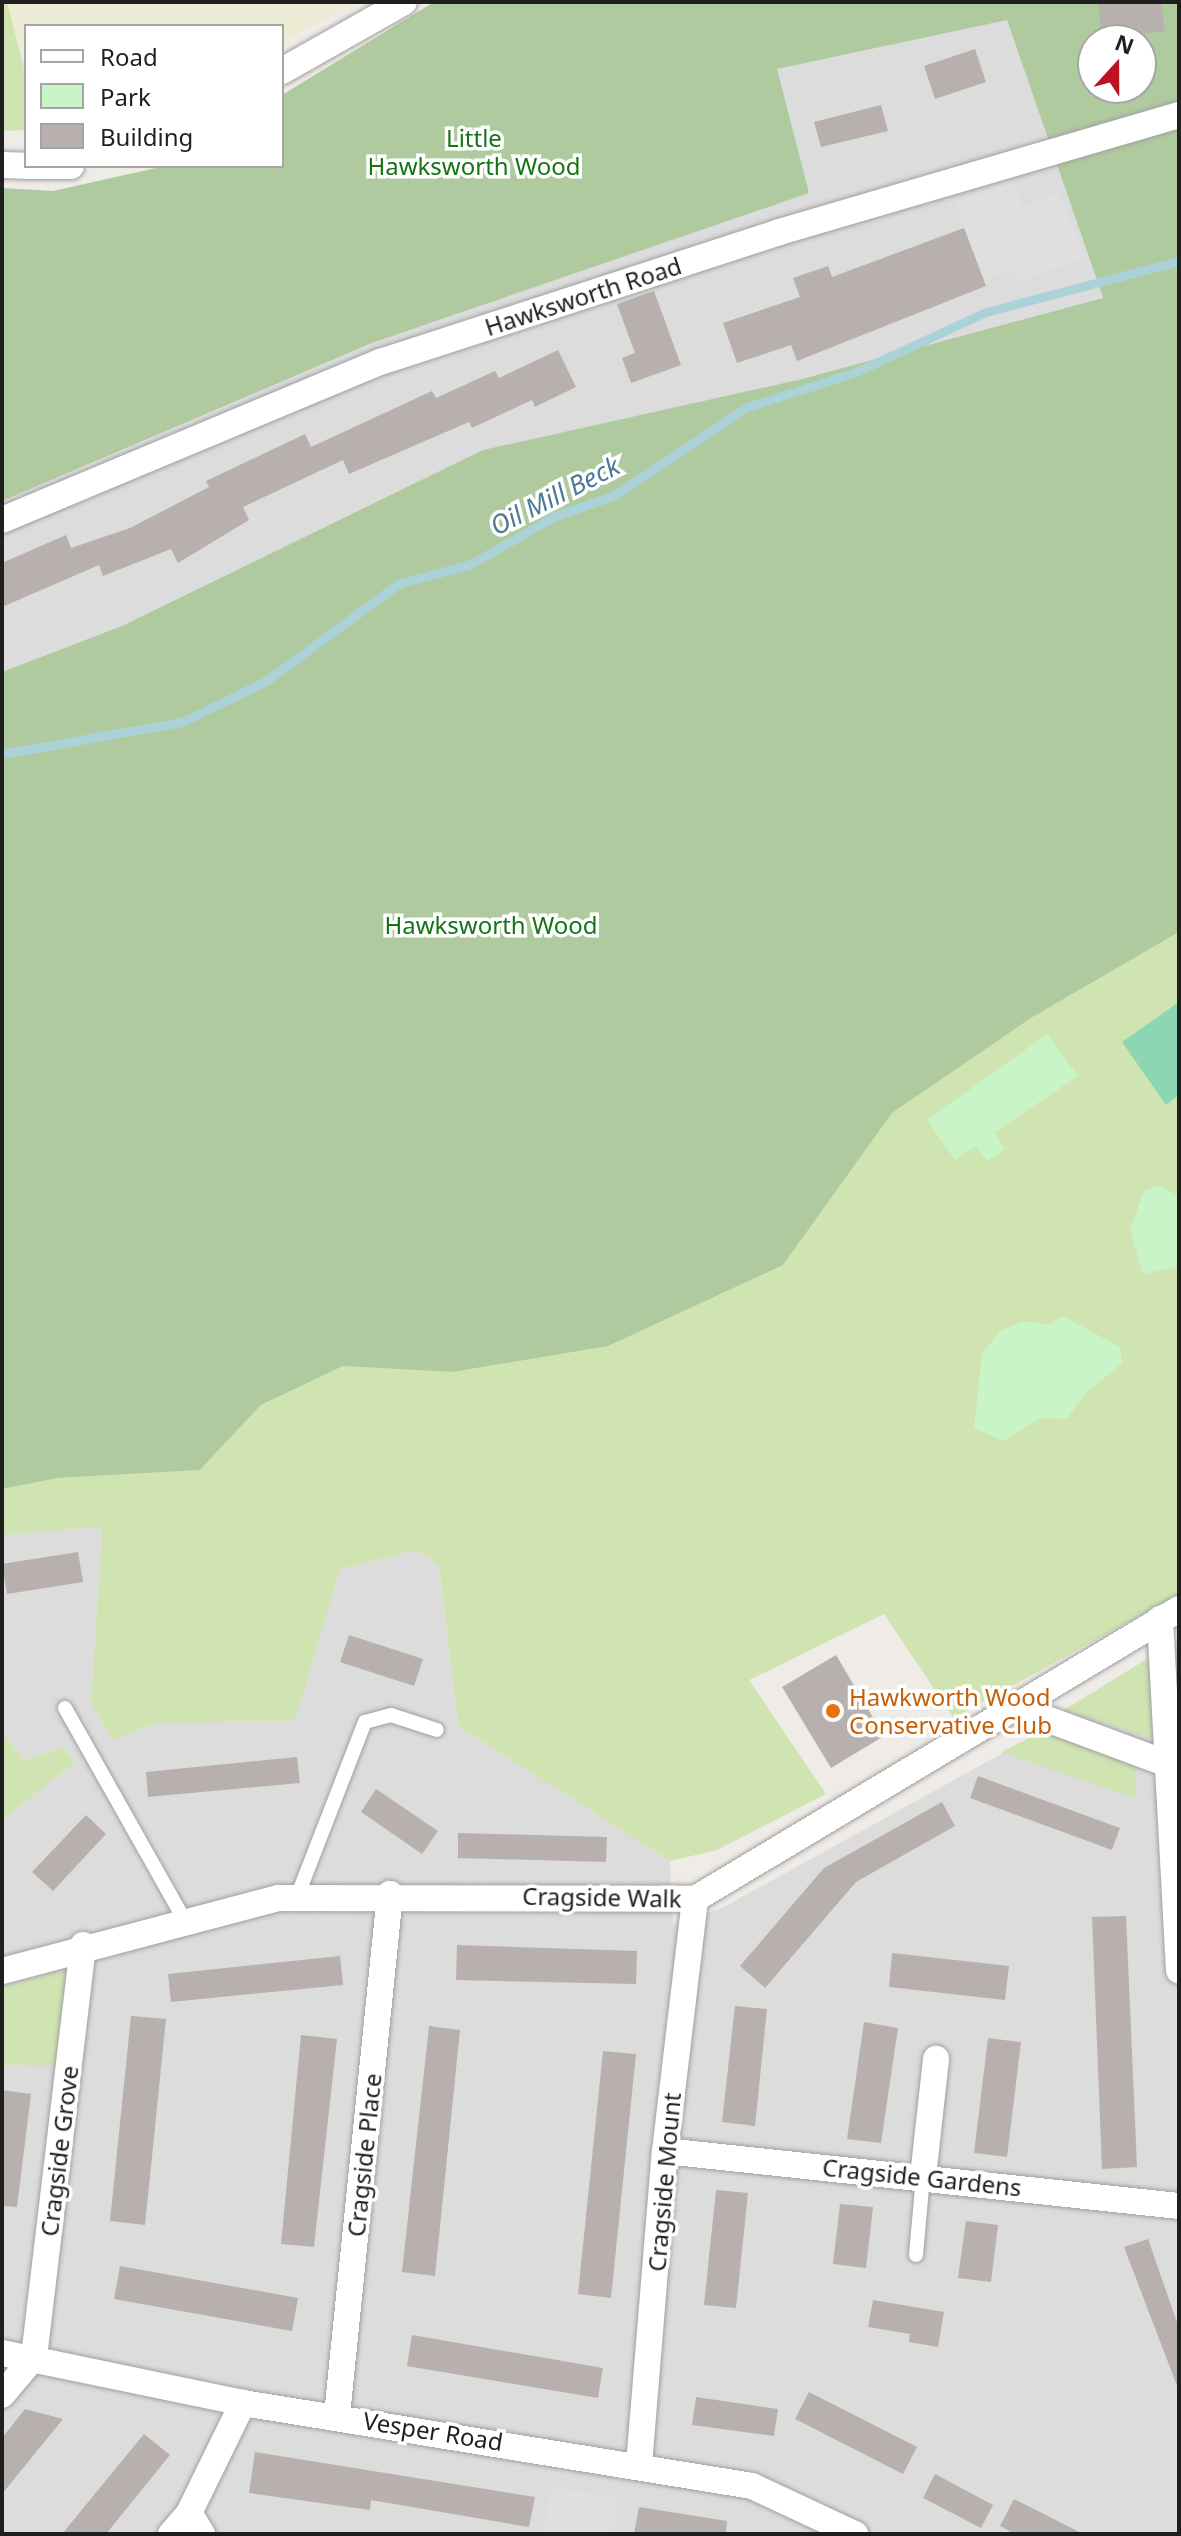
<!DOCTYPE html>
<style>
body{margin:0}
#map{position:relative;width:1181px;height:2536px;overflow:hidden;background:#efebe6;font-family:"Noto Sans",sans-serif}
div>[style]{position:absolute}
.residential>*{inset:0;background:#dddcdc}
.farmland>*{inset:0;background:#ecebd4}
.grass>*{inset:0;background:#cfe4b1}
.forest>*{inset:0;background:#b0ca9f}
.park>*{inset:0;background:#c8f4c8}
.pitch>*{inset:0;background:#8cd6b3}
.parking>*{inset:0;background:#dfdfdf}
.stream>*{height:9px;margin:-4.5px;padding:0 4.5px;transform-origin:4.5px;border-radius:4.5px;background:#abd2d8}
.building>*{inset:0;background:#b8b0ac}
.roads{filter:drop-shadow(0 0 2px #a0a0a0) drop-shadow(0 0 2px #a0a0a0)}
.lane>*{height:14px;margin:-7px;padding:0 7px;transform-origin:7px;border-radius:7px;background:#fff}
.street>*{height:26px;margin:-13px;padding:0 13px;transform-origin:13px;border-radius:13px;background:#fff}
.dots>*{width:22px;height:22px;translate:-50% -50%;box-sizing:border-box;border:4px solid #fff;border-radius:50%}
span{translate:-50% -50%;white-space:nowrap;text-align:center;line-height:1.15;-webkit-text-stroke:7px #fff;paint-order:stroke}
.park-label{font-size:24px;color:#177416}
.street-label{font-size:24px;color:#1f1f1f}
.food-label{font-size:24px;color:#c56008}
.left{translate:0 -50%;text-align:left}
.water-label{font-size:26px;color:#4d7997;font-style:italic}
.frame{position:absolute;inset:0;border:4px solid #1f1f1f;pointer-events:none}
.legend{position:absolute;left:24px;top:24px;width:260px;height:144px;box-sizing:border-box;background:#fff;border:2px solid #a5a5a5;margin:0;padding:10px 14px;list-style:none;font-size:24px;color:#1f1f1f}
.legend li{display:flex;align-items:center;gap:16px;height:40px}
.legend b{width:40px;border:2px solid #a5a5a5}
.north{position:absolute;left:1077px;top:24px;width:80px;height:80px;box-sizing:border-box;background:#fff;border:2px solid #a5a5a5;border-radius:50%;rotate:21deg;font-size:22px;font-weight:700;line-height:32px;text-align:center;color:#1f1f1f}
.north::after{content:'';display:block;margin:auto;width:28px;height:36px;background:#bb1322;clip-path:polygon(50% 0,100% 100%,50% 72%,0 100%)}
</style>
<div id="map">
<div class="residential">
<div style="clip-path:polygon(1007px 19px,1103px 299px,798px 380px,2px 672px,2px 501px,372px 343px,808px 193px,776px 69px)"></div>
<div style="clip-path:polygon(102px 1527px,91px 1703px,112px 1740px,155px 1724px,294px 1720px,340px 1569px,417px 1550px,439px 1565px,458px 1726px,670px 1861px,673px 1925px,722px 1908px,1043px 1731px,1064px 1710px,1179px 1640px,1179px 2534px,2px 2534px,2px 1820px,75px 1761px,64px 1747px,24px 1760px,2px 1731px,2px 1535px)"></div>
</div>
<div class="farmland">
<div style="clip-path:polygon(7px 2px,357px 2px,282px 41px,282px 26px,26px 26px,26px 76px)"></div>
</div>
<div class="grass">
<div style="clip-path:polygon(2px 2px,7px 2px,26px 76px,26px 130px,2px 131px)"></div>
<div style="clip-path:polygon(1179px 932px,1179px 1594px,954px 1718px,884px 1614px,749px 1680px,826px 1794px,717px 1850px,670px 1861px,458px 1726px,439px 1565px,417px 1550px,340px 1569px,295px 1720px,155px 1724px,112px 1740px,91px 1703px,102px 1527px,2px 1535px,2px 1489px,58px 1478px,200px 1470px,261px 1405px,343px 1366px,452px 1372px,783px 1265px,892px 1113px,1031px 1018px)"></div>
<div style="clip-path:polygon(1152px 1656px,1151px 1738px,1064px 1710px)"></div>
<div style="clip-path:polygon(2px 1731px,24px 1760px,64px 1747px,75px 1762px,2px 1820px)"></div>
<div style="clip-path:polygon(1043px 1731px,1135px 1766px,1135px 1798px,1001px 1752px)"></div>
<div style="clip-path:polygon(64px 1971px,72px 1979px,60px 2066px,2px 2065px,2px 1987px)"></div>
</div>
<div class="forest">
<div style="clip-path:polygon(evenodd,434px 2px,1179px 2px,1179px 932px,1031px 1018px,892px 1113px,783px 1265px,608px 1346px,452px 1372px,343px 1366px,261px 1405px,200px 1470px,58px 1478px,2px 1489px,2px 672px,122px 626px,483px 450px,798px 380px,1103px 298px,1007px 20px,777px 69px,809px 193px,372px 343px,2px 501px,2px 188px,53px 191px,165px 166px,282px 166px,282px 95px,434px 2px,1093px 40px,1141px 40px,1141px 88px,1093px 88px,1093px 40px)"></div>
</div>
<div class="park">
<div style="clip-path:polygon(1047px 1034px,1078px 1076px,994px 1133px,1005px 1149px,987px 1161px,976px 1146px,955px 1160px,927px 1120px)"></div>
<div style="clip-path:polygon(1158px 1186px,1179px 1196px,1179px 1266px,1143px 1274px,1130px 1230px,1144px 1191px)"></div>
<div style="clip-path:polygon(1063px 1316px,1120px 1347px,1122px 1363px,1084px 1395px,1067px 1419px,1041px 1418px,1003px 1441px,974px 1428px,982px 1354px,1000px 1331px,1023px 1321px,1048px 1325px)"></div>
</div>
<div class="pitch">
<div style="clip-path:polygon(1179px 1002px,1179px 1095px,1166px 1105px,1122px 1042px)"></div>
</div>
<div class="parking">
<div style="clip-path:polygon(1012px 180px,1022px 207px,1059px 192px,1085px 257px,1018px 283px,1013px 270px,985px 280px,955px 203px)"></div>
<div style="clip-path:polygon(552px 2486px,619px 2499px,613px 2534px,542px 2534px)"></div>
</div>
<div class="stream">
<div style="left:2px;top:754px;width:183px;rotate:-10.1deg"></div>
<div style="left:182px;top:722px;width:93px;rotate:-26deg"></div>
<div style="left:266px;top:681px;width:164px;rotate:-36.3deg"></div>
<div style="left:398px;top:584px;width:76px;rotate:-15.3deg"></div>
<div style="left:471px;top:564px;width:95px;rotate:-29.8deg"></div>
<div style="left:553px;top:517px;width:66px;rotate:-19.5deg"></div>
<div style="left:615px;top:495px;width:156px;rotate:-33.8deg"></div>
<div style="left:745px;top:408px;width:117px;rotate:-18deg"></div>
<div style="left:856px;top:372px;width:143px;rotate:-24.8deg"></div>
<div style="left:986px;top:312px;width:200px;rotate:-14.8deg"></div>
</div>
<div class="building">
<div style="clip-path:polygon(1098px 2px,1161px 2px,1165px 31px,1102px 39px)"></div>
<div style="clip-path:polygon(975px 49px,986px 82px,935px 99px,924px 66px)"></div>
<div style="clip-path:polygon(881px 105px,888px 131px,821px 147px,814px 122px)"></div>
<div style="clip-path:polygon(964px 228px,986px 286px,797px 361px,791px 345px,737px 363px,723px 323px,800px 297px,793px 278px,828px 266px,832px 277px)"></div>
<div style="clip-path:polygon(654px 291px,681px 365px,631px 383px,622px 358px,635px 353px,617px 304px)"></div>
<div style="clip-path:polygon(558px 350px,576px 387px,535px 407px,532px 400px,472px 428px,469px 422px,349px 474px,343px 460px,243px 507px,249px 520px,178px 563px,171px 549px,103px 576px,99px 565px,2px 607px,2px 563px,66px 535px,71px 548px,130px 528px,209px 487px,206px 481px,305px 434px,311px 447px,432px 391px,436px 398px,495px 371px,499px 378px)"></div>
<div style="clip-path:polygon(78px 1552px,83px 1582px,7px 1594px,2px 1564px)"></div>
<div style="clip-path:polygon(349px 1635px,423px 1659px,414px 1686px,340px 1662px)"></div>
<div style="clip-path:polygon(836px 1655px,884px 1736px,831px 1768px,782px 1687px)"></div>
<div style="clip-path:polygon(297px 1757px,300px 1783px,148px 1797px,146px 1772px)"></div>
<div style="clip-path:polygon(978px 1776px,1120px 1828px,1112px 1850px,970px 1798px)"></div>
<div style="clip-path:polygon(376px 1789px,438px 1831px,422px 1854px,361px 1812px)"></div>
<div style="clip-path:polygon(942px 1802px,955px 1826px,856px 1882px,765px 1988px,740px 1966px,824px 1868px)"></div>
<div style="clip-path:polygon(86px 1815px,106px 1834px,53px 1891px,32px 1872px)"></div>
<div style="clip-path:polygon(458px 1833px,607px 1837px,606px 1862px,458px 1858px)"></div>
<div style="clip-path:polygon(1126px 1916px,1137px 2167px,1102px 2169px,1092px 1917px)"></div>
<div style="clip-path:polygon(457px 1945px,637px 1951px,636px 1984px,456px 1980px)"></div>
<div style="clip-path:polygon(892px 1953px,1009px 1966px,1005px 2000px,889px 1987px)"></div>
<div style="clip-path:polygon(340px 1956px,343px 1985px,171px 2002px,168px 1974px)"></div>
<div style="clip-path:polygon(735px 2006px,767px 2009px,755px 2126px,722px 2122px)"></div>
<div style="clip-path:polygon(131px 2016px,166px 2019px,145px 2225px,110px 2221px)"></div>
<div style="clip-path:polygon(864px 2022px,898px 2028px,881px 2143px,847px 2139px)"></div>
<div style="clip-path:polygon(429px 2026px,460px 2030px,435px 2276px,402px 2272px)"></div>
<div style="clip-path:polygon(301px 2035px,337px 2039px,314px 2247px,281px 2244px)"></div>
<div style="clip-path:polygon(988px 2038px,1021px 2042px,1007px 2157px,974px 2153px)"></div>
<div style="clip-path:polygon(603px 2051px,636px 2054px,611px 2298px,578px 2294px)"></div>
<div style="clip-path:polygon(2px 2090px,31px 2094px,17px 2207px,2px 2206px)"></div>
<div style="clip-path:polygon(716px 2190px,748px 2193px,736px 2308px,704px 2305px)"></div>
<div style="clip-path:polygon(840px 2204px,873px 2207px,866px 2268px,833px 2264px)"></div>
<div style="clip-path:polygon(966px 2221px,998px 2225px,991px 2282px,958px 2278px)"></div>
<div style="clip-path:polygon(1148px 2239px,1179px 2328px,1179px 2391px,1124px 2247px)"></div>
<div style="clip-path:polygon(120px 2266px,298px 2298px,292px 2331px,114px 2299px)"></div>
<div style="clip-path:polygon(873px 2300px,944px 2312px,938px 2347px,909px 2342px,910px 2334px,868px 2327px)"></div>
<div style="clip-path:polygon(412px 2335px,603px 2368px,598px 2398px,407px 2366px)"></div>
<div style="clip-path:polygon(809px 2392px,917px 2447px,903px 2474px,795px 2419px)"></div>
<div style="clip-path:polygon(696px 2397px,778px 2409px,774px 2436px,692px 2425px)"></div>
<div style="clip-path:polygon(25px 2409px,63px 2419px,2px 2494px,2px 2438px)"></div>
<div style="clip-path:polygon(144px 2434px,170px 2455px,106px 2534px,62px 2534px)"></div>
<div style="clip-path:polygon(255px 2452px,535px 2497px,529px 2527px,371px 2500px,370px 2510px,249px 2493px)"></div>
<div style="clip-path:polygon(935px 2474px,993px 2505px,981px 2528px,923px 2498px)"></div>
<div style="clip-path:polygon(1014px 2499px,1042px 2513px,1083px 2534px,1015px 2534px,1000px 2526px)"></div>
<div style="clip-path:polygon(639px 2507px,727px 2521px,726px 2534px,634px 2534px)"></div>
</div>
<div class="roads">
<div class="lane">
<div style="left:65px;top:1708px;width:244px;rotate:60.6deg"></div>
<div style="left:297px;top:1897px;width:188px;rotate:-68.8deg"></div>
<div style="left:365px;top:1722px;width:27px;rotate:-15deg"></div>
<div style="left:391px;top:1715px;width:48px;rotate:18.1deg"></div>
<div style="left:916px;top:2255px;width:78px;rotate:-84.9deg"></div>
</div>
<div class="street">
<div style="left:282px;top:71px;width:140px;rotate:-29.5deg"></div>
<div style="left:2px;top:165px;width:24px;rotate:2deg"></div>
<div style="left:28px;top:166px;width:43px"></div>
<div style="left:2px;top:520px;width:410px;rotate:-22.7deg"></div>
<div style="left:380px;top:362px;width:420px;rotate:-18deg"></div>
<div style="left:779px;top:232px;width:417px;rotate:-16.3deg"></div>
<div style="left:1160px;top:1619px;width:352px;rotate:86.9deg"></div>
<div style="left:1020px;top:1709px;width:170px;rotate:20.4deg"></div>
<div style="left:2px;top:1971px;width:285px;rotate:-14.8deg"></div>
<div style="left:278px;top:1898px;width:417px;rotate:0.1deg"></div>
<div style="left:695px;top:1899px;width:564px;rotate:-30.93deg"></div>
<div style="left:665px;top:2151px;width:517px;rotate:6.11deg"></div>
<div style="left:923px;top:2177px;width:119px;rotate:-83.7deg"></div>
<div style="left:2px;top:2353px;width:246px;rotate:11.7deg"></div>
<div style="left:243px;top:2403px;width:516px;rotate:9.26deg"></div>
<div style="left:752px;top:2486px;width:114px;rotate:25deg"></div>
<div style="left:2px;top:2395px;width:50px;rotate:-49.9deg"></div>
<div style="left:34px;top:2357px;width:415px;rotate:-83.2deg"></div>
<div style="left:337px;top:2415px;width:524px;rotate:-84.19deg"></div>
<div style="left:639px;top:2465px;width:315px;rotate:-85.3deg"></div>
<div style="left:665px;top:2151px;width:254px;rotate:-83.2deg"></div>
<div style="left:189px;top:2513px;width:25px;rotate:58deg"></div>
<div style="left:171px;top:2534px;width:28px;rotate:-49deg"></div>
<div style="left:189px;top:2513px;width:123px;rotate:-63.9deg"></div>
</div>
</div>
<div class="dots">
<div style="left:833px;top:1711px;background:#e8710a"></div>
</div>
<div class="park-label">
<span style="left:474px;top:152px">Little<br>Hawksworth Wood</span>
<span style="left:491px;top:925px">Hawksworth Wood</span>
</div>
<div class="street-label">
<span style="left:583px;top:296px;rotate:-18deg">Hawksworth Road</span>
<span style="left:602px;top:1897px;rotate:1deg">Cragside Walk</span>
<span style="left:59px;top:2151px;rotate:-83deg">Cragside Grove</span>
<span style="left:364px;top:2155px;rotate:-84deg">Cragside Place</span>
<span style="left:922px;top:2177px;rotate:6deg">Cragside Gardens</span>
<span style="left:664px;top:2182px;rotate:-85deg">Cragside Mount</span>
<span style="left:433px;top:2431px;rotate:9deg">Vesper Road</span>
</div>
<div class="food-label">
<span class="left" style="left:849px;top:1711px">Hawkworth Wood<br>Conservative Club</span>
</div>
<div class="water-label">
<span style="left:555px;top:496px;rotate:-27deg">Oil Mill Beck</span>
</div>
<div class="frame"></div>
<ul class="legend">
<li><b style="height:10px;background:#fff"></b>Road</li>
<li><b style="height:22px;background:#c8f4c8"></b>Park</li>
<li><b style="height:22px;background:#b8b0ac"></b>Building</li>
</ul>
<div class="north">N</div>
</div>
